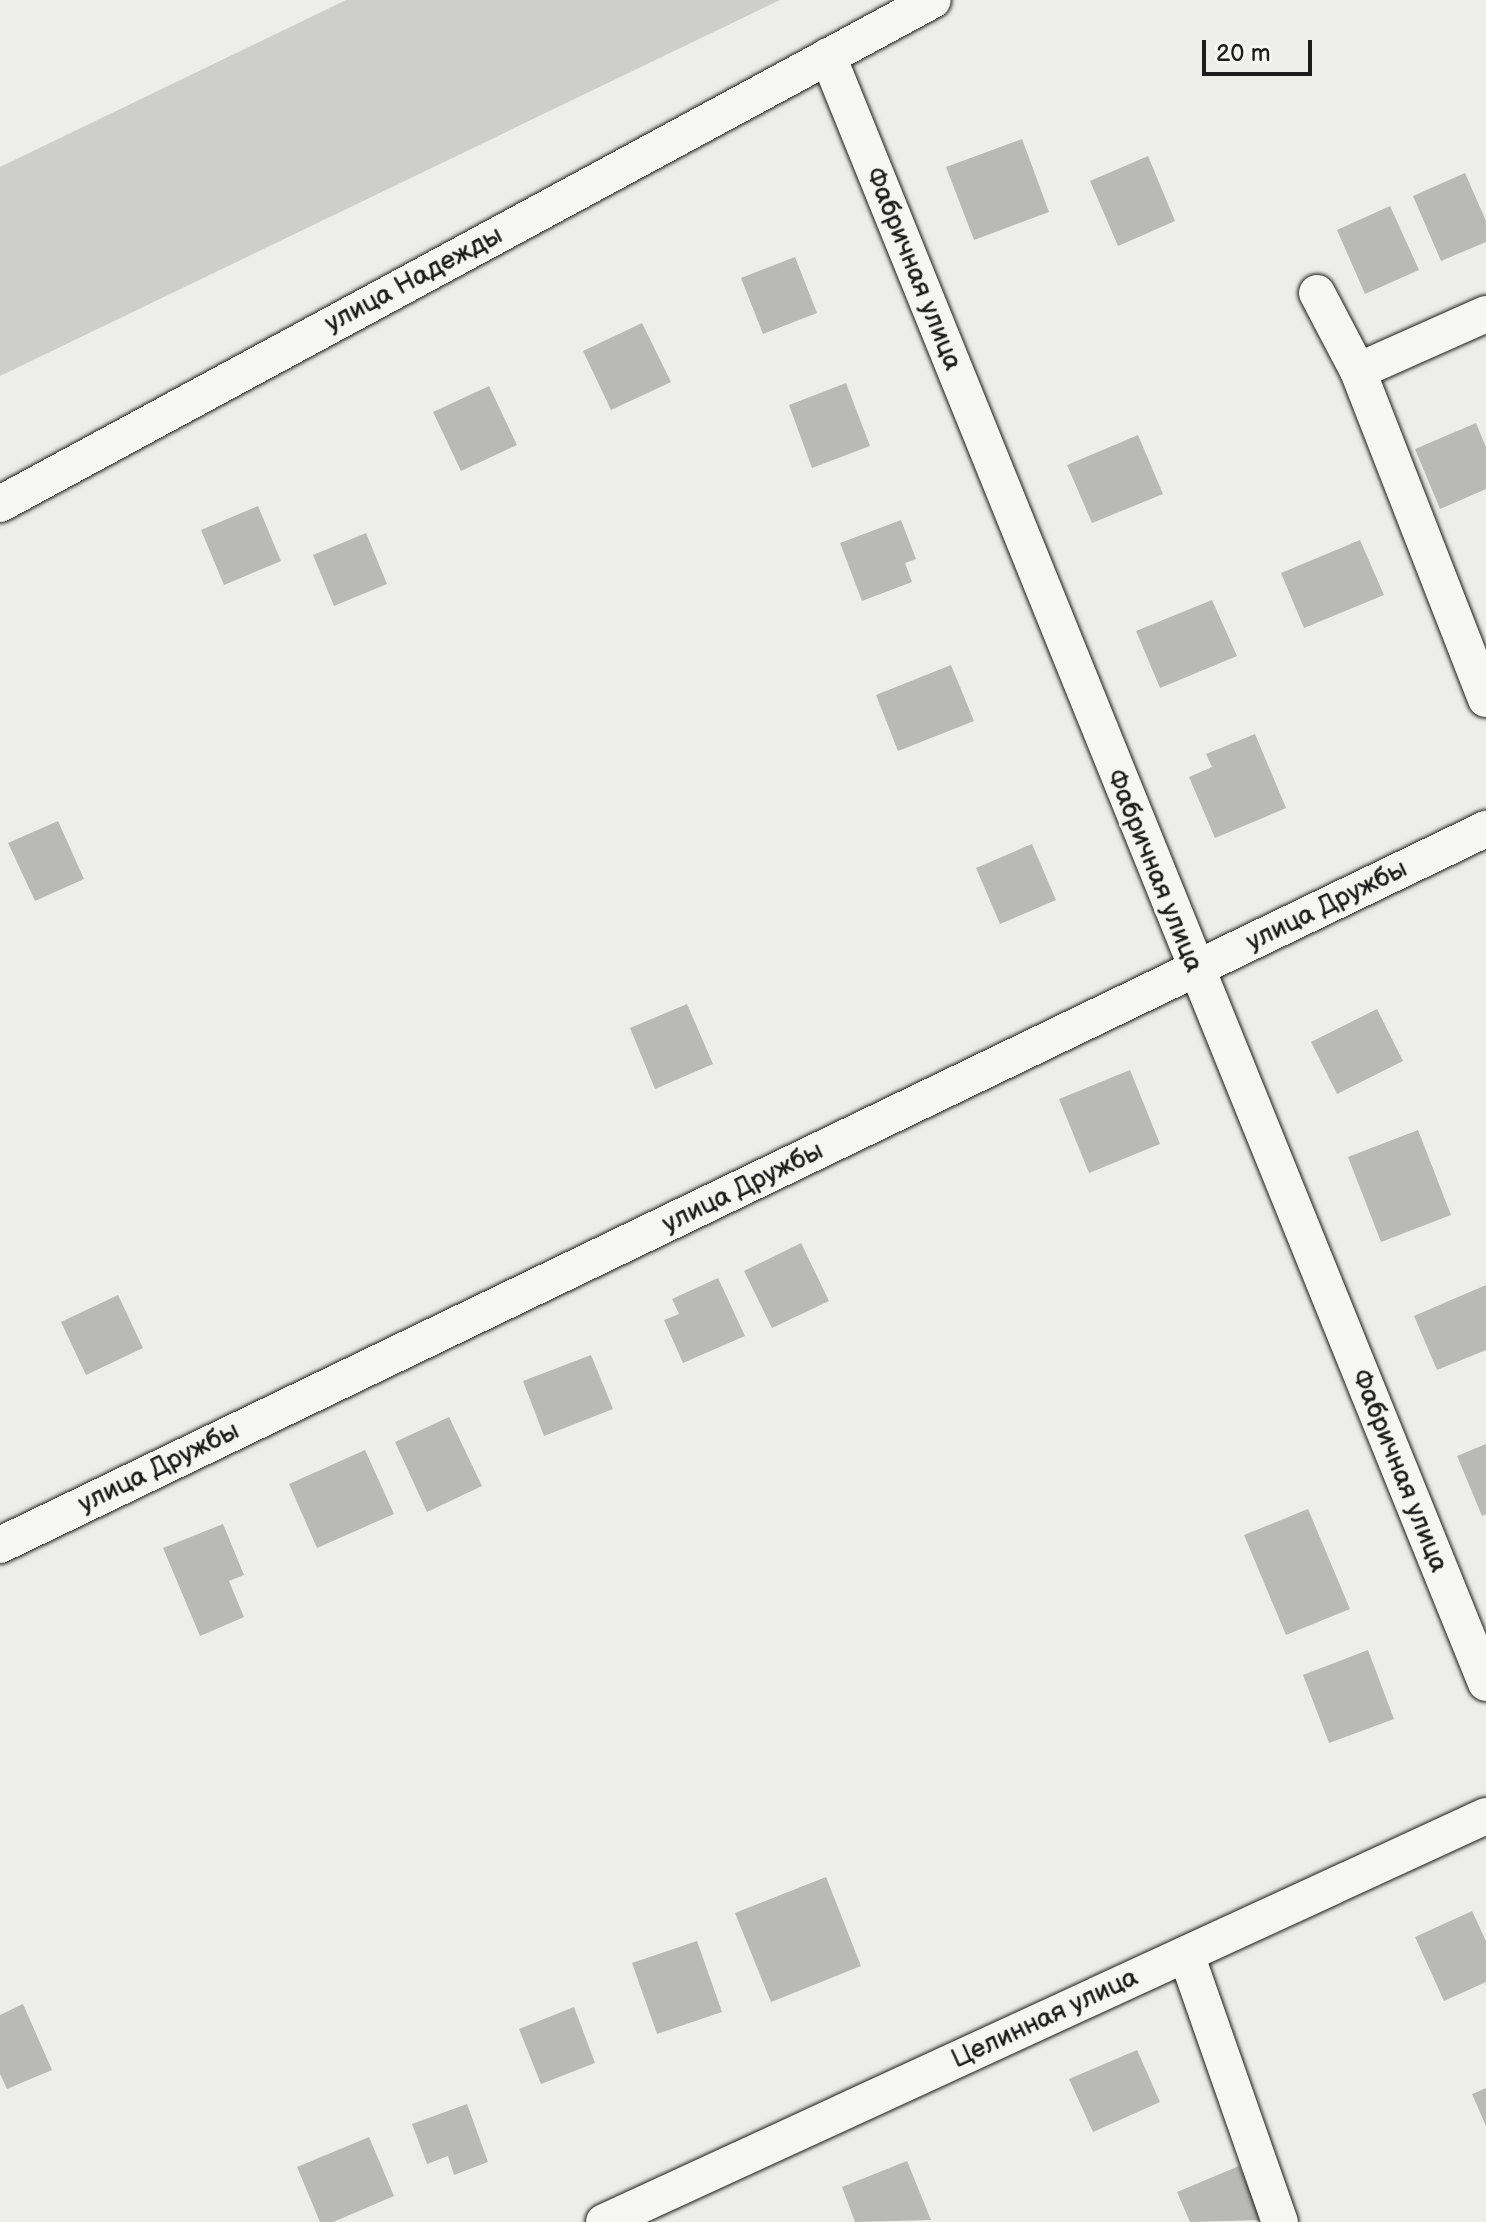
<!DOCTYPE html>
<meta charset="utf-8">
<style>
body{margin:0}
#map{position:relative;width:1486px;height:2222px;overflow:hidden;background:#edede9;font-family:"Balsamiq Sans",sans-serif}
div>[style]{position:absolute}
.green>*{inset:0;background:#cececb}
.building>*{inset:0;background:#b9b9b6}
.roads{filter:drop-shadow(0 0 2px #1c1c1c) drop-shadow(0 0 2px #1c1c1c)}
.minor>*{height:36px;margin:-18px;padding:0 18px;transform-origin:18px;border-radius:18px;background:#f6f6f2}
span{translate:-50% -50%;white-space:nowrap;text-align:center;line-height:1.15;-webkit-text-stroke:6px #f6f6f2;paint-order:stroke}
.street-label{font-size:26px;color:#1c1c1c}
.scale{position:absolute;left:1202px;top:40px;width:110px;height:36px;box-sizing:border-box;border:4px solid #1c1c1c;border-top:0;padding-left:10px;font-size:24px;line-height:28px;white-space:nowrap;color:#1c1c1c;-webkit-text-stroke:6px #f6f6f2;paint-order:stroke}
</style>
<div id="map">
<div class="green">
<div style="clip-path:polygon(346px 0,780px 0,0 376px,0 167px)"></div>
</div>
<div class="building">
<div style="clip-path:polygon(1022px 139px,1049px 212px,974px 240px,946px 167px)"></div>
<div style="clip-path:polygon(1148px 156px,1175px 221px,1118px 246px,1090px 181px)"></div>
<div style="clip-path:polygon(1465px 173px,1486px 221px,1486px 242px,1441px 261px,1413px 196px)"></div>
<div style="clip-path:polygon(1390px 206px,1419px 270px,1365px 294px,1337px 230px)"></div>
<div style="clip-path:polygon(795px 257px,817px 313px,763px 334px,741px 278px)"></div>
<div style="clip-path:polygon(642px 323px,671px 382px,611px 410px,583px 351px)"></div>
<div style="clip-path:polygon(846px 383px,870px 446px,812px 468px,789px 405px)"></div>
<div style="clip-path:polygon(489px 386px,517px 445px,461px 471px,433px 412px)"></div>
<div style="clip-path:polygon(1476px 423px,1486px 447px,1486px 489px,1440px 509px,1415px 449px)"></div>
<div style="clip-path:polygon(1138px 435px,1163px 494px,1092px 523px,1067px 465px)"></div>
<div style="clip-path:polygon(258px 506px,281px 561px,224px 585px,201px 530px)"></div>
<div style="clip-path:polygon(901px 520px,916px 559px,905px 563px,912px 582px,862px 601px,840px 543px)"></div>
<div style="clip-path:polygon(366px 533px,387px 584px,334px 606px,313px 555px)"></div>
<div style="clip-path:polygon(1360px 540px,1384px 595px,1304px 628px,1281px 573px)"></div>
<div style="clip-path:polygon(1212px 600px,1237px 656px,1160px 688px,1136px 631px)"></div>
<div style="clip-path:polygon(951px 665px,974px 721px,898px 751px,876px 695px)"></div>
<div style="clip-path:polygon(1255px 734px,1286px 808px,1215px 838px,1189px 777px,1212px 767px,1206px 754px)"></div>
<div style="clip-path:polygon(58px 821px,84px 879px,35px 901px,8px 843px)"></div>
<div style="clip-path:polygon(1032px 844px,1056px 900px,1000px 924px,976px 868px)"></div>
<div style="clip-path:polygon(687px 1004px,713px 1064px,655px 1089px,630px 1028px)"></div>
<div style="clip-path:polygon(1377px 1009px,1403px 1061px,1337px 1094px,1311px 1042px)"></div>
<div style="clip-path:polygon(1130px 1070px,1160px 1144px,1089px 1173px,1059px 1099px)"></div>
<div style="clip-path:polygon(1418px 1130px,1451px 1215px,1381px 1242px,1348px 1157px)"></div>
<div style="clip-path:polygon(801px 1243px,829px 1301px,772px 1328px,744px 1271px)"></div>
<div style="clip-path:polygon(718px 1278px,745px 1336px,683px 1363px,664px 1320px,679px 1314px,672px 1299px)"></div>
<div style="clip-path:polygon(1486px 1285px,1486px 1350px,1437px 1370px,1414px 1316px)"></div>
<div style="clip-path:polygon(118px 1295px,143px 1348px,86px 1375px,61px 1322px)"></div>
<div style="clip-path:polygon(591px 1355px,613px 1409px,544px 1436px,523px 1381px)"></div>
<div style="clip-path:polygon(449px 1417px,482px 1486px,427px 1512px,395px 1442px)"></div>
<div style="clip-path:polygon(1486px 1444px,1486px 1514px,1482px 1516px,1457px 1456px)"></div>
<div style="clip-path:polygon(365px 1450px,394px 1514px,317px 1548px,289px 1484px)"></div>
<div style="clip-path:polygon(1308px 1509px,1350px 1609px,1286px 1635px,1244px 1535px)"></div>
<div style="clip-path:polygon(223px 1524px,244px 1575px,229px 1581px,244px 1617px,200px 1636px,163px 1548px)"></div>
<div style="clip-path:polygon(1368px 1650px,1394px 1719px,1329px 1743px,1303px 1675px)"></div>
<div style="clip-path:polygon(826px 1877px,861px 1966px,771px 2002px,735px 1913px)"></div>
<div style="clip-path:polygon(1472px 1911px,1486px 1941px,1486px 1982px,1444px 2001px,1415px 1937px)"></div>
<div style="clip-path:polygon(697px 1941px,722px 2012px,657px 2034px,632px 1963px)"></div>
<div style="clip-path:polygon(23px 2004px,52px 2070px,7px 2089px,0 2074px,0 2015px)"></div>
<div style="clip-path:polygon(574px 2007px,595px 2063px,541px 2084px,519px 2029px)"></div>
<div style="clip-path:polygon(1137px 2050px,1160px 2102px,1093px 2132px,1069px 2079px)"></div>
<div style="clip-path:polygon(1486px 2088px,1486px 2126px,1472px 2094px)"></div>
<div style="clip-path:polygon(467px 2104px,488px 2162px,454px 2175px,448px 2156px,427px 2164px,412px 2124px)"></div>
<div style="clip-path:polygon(369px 2137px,394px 2196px,333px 2222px,320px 2222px,297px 2167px)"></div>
<div style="clip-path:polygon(907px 2161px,931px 2220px,855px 2222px,842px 2187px)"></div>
<div style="clip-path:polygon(1239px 2166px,1262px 2220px,1190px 2222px,1177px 2192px)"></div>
</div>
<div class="roads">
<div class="minor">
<div style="left:828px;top:56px;width:1755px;rotate:67.98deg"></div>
<div style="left:1317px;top:293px;width:88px;rotate:62.3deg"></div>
<div style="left:1358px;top:371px;width:352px;rotate:68.7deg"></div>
<div style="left:1358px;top:371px;width:140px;rotate:-24deg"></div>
<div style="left:0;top:504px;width:1060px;rotate:-28.38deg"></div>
<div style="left:0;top:1545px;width:1650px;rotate:-25.73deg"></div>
<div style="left:1186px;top:1954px;width:284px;rotate:70.7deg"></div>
<div style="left:604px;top:2222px;width:971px;rotate:-24.72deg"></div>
</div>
</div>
<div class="street-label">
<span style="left:913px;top:269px;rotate:68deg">Фабричная улица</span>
<span style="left:414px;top:280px;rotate:-28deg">улица Надежды</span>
<span style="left:1154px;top:871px;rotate:68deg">Фабричная улица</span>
<span style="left:1327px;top:906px;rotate:-26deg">улица Дружбы</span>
<span style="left:743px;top:1188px;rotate:-26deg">улица Дружбы</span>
<span style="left:159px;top:1468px;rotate:-26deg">улица Дружбы</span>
<span style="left:1399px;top:1471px;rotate:68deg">Фабричная улица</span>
<span style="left:1045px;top:2019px;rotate:-25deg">Целинная улица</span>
</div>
<div class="scale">20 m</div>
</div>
